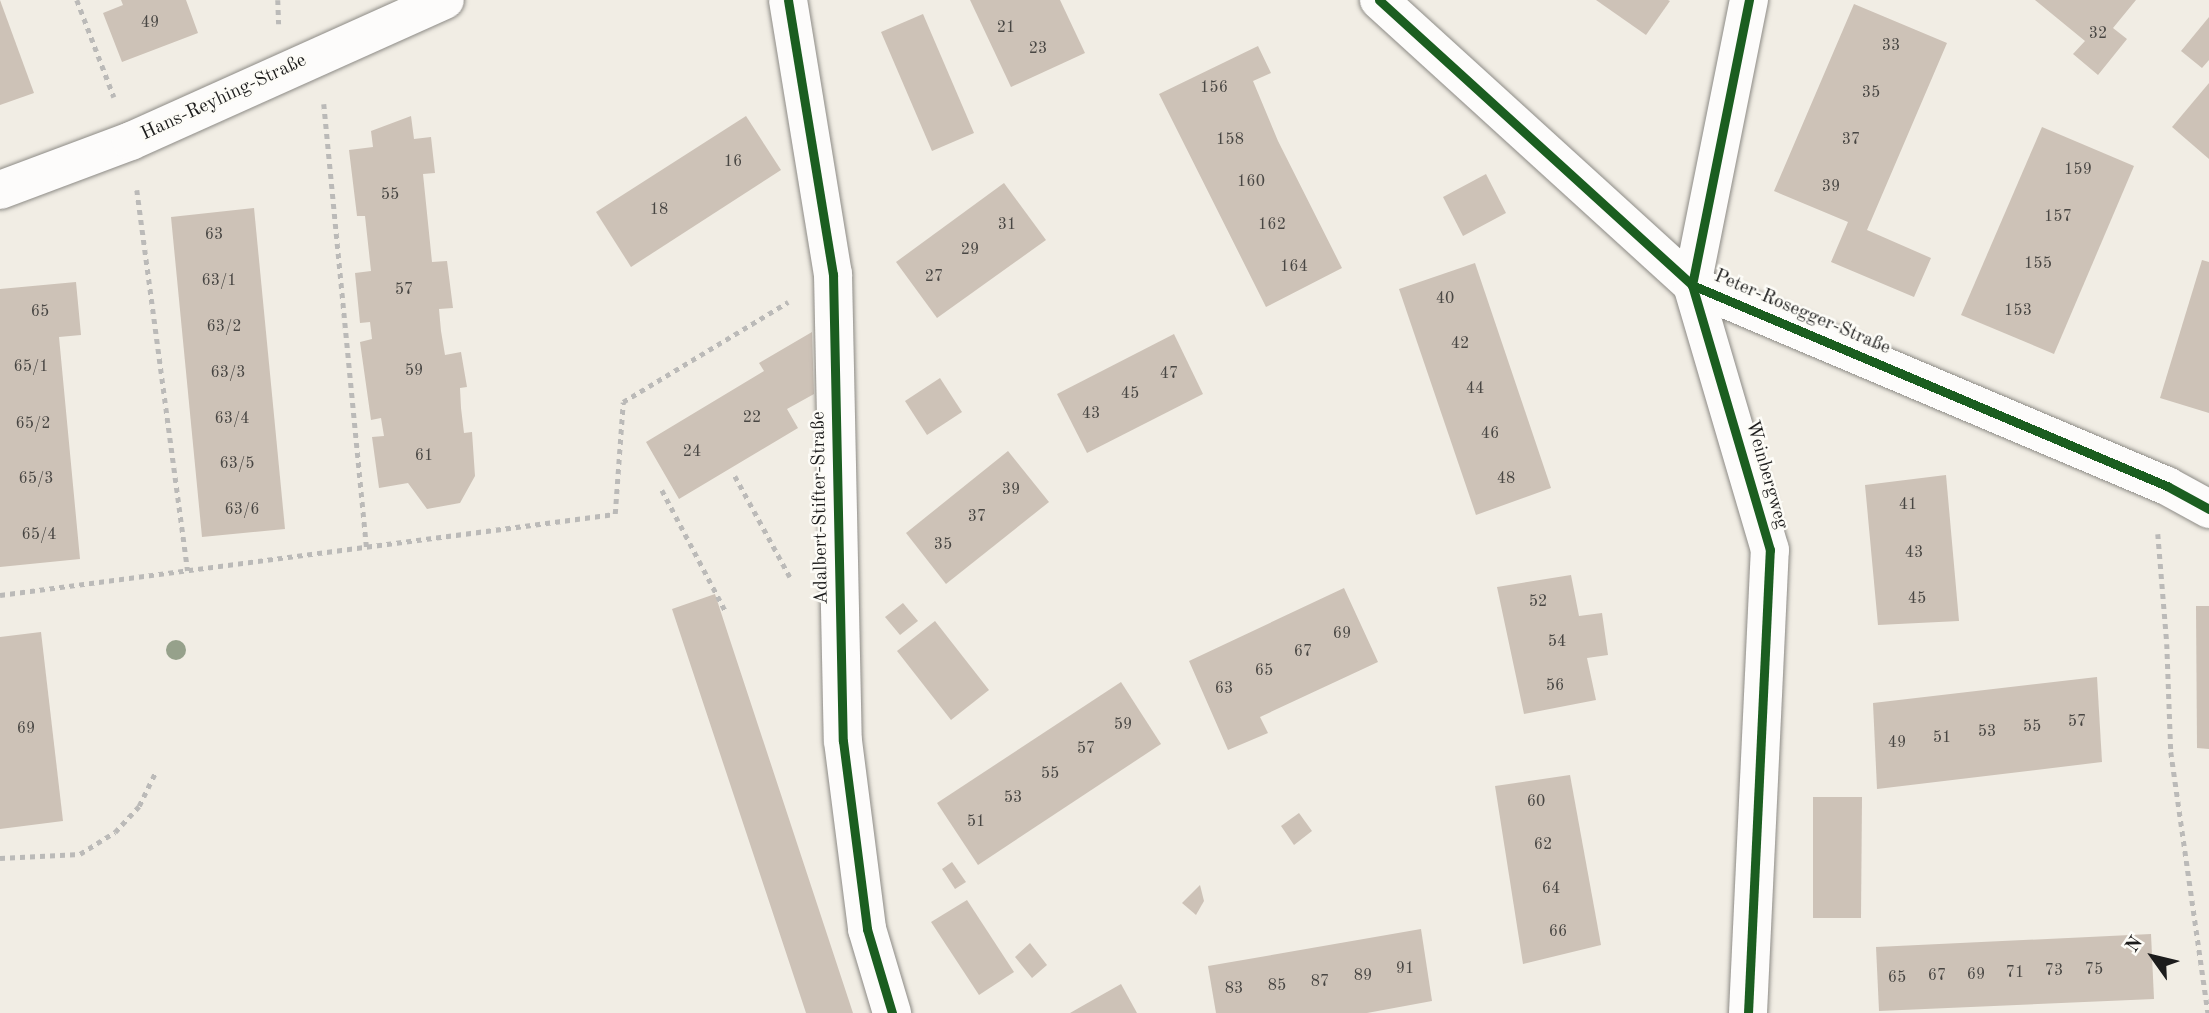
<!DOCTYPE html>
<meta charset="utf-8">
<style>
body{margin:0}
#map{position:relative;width:2209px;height:1013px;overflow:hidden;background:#f1ede4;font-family:"Old Standard TT",serif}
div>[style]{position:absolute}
.building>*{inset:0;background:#cdc2b7}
.path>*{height:4.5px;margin-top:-2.25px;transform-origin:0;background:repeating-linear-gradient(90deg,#bbbab8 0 5px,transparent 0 10px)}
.roads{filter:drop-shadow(0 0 2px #8d8b86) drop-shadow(0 0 2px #8d8b86)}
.street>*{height:38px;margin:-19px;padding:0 19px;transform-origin:19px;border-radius:19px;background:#fdfcfb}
.cycleway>*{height:9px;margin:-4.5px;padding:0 4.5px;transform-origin:4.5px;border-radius:4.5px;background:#1b5e20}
.trees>*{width:20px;height:20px;margin:-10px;border-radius:50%;background:#96a18b}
span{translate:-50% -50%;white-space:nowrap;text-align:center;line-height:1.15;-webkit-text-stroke:5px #fdfcf7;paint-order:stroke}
.number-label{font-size:16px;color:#484643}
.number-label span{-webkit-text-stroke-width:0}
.street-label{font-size:19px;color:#1c1c1c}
.north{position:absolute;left:2118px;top:922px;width:70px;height:70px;-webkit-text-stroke:5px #fdfcf7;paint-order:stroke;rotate:304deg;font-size:19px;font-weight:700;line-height:28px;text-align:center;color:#1c1c1c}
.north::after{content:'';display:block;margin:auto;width:24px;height:32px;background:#1c1c1c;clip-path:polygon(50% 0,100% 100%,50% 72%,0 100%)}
</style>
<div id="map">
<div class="building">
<div style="clip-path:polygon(0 0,34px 93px,0 105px)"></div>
<div style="clip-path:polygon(121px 0,186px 0,198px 33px,122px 62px,103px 13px,123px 5px)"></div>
<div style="clip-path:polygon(970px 0,1060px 0,1085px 53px,1011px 87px)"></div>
<div style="clip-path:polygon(1596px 0,1668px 0,1670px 1px,1646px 35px)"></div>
<div style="clip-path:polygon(2035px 0,2136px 0,2113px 28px,2127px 39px,2098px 75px,2073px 54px,2085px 41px)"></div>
<div style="clip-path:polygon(1854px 4px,1947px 43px,1867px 230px,1931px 258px,1914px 297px,1831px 262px,1848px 222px,1774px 191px)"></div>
<div style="clip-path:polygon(923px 14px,974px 133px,932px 151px,881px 32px)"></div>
<div style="clip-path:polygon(2209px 17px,2209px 60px,2202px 68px,2181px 51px)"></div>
<div style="clip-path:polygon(1258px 46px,1271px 73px,1253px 81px,1278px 141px,1342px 268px,1266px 307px,1159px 94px)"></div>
<div style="clip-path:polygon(2209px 83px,2209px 159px,2172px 127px)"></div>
<div style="clip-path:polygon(411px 116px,414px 139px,431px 137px,435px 173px,423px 174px,432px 262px,447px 261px,453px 308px,439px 309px,441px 331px,445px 355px,461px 352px,467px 387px,460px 388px,461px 408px,464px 433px,472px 432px,475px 476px,460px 503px,427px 509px,408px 483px,379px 488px,372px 437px,384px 436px,381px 418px,371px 420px,360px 342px,372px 339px,370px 322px,360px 323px,355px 273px,371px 271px,365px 216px,357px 216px,349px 150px,373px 147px,371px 131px)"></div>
<div style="clip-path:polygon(746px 116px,781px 170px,631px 267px,596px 212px)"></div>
<div style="clip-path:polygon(2042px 127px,2134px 166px,2054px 354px,1961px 315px)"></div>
<div style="clip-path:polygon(1486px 174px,1506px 213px,1463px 236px,1443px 197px)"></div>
<div style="clip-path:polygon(1004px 183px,1046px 240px,937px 318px,896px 262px)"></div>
<div style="clip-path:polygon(254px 208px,285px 529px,202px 537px,171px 217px)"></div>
<div style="clip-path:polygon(2202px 260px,2209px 262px,2209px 413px,2160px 398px)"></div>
<div style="clip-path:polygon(1475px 263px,1551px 488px,1476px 515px,1399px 289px)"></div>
<div style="clip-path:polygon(76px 282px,81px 335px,59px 337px,80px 559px,0 567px,0 289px)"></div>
<div style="clip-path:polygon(812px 332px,814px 394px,787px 409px,798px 428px,679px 499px,646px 442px,764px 371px,759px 363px)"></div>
<div style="clip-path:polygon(1174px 334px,1203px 394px,1087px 453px,1057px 394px)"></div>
<div style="clip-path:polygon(940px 378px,962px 412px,927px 435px,905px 401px)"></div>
<div style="clip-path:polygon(1008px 451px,1049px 502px,946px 584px,906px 533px)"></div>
<div style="clip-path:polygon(1946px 475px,1959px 621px,1878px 625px,1865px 485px)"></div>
<div style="clip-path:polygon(1571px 575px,1579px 616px,1602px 613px,1608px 655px,1587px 658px,1596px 700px,1524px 714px,1497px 587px)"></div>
<div style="clip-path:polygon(1344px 588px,1378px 662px,1260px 717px,1268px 733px,1228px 750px,1189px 661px)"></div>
<div style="clip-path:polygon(715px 594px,729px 637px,853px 1013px,806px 1013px,672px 609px)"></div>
<div style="clip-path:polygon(903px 603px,918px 621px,900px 635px,885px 617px)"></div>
<div style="clip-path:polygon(2196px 606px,2209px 606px,2209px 749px,2197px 748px)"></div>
<div style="clip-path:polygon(935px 621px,989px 690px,951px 720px,897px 651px)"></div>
<div style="clip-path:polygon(41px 632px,63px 821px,0 829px,0 637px)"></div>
<div style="clip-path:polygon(2097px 677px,2102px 762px,1877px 789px,1873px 703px)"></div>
<div style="clip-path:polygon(1121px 682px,1161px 744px,978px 865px,937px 803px)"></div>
<div style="clip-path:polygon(1570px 775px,1601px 945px,1523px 964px,1495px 786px)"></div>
<div style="clip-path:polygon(1813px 797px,1862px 797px,1861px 918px,1813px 918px)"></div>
<div style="clip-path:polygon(1299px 813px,1312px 831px,1294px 845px,1281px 826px)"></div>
<div style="clip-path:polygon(952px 862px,966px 882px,955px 889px,942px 869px)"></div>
<div style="clip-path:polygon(1200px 885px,1204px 901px,1196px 915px,1182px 903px)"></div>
<div style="clip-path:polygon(967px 900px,1014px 972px,979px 995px,931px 922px)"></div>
<div style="clip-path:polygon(1421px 929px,1432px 1001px,1367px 1013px,1216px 1013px,1208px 966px)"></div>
<div style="clip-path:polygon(2151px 934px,2154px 999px,1879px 1011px,1876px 947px)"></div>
<div style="clip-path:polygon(1030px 943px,1047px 965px,1032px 978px,1015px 957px)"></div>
<div style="clip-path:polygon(1121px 984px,1137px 1013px,1070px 1013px,1084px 1005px)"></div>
</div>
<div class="path">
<div style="left:77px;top:0;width:104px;rotate:69.1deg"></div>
<div style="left:278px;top:0;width:24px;rotate:88deg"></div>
<div style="left:324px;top:104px;width:445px;rotate:84.5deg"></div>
<div style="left:137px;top:190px;width:384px;rotate:82.4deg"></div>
<div style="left:735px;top:476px;width:115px;rotate:61.4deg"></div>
<div style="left:662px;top:490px;width:138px;rotate:62.3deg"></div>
<div style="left:2158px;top:534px;width:110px;rotate:85.3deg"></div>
<div style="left:2167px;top:644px;width:108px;rotate:87.9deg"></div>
<div style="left:2171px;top:752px;width:264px;rotate:81.9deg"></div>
<div style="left:0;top:595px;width:620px;rotate:-7.5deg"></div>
<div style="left:615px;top:514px;width:112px;rotate:-85.9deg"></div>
<div style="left:623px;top:402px;width:193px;rotate:-31.2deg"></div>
<div style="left:0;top:858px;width:80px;rotate:-2.9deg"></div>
<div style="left:80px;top:854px;width:41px;rotate:-32.2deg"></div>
<div style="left:115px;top:832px;width:35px;rotate:-47deg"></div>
<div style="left:139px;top:806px;width:37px;rotate:-64deg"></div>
</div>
<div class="roads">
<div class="street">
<div style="left:788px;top:0;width:278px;rotate:80.7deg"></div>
<div style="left:833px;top:274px;width:467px;rotate:88.8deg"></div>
<div style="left:843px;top:741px;width:190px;rotate:82.7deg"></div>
<div style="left:867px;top:929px;width:88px;rotate:73.4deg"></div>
<div style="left:1379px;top:0;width:423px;rotate:42.3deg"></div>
<div style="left:1692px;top:285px;width:516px;rotate:22.94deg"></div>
<div style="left:2167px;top:486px;width:48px;rotate:28.7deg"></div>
<div style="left:0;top:190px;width:140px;rotate:-20.5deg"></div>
<div style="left:131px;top:141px;width:344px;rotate:-24.2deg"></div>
<div style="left:1748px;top:1013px;width:464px;rotate:-87.3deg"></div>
<div style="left:1770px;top:550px;width:276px;rotate:-106.4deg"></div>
<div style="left:1692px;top:285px;width:291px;rotate:-78.7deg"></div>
</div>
</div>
<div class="cycleway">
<div style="left:788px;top:0;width:278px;rotate:80.7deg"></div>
<div style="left:833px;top:274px;width:467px;rotate:88.8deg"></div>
<div style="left:843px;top:741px;width:190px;rotate:82.7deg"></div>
<div style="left:867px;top:929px;width:88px;rotate:73.4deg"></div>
<div style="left:1379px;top:0;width:423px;rotate:42.3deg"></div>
<div style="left:1692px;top:285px;width:516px;rotate:22.94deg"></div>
<div style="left:2167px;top:486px;width:48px;rotate:28.7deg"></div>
<div style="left:1748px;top:1013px;width:464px;rotate:-87.3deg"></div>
<div style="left:1770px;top:550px;width:276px;rotate:-106.4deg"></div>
<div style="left:1692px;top:285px;width:291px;rotate:-78.7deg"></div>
</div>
<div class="trees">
<div style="left:176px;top:650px"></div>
</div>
<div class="number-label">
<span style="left:150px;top:23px">49</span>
<span style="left:1006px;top:28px">21</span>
<span style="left:2098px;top:34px">32</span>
<span style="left:1891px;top:46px">33</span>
<span style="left:1038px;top:49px">23</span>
<span style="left:1214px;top:88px">156</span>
<span style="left:1871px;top:93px">35</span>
<span style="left:1230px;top:140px">158</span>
<span style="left:1851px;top:140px">37</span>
<span style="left:733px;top:162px">16</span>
<span style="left:2078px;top:170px">159</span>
<span style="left:1251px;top:182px">160</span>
<span style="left:1831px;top:187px">39</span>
<span style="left:390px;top:195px">55</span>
<span style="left:659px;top:210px">18</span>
<span style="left:2058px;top:217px">157</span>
<span style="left:1007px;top:225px">31</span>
<span style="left:1272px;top:225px">162</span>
<span style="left:214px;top:235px">63</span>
<span style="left:970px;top:250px">29</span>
<span style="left:2038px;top:264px">155</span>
<span style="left:1294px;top:267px">164</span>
<span style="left:934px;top:277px">27</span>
<span style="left:219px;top:281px">63/1</span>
<span style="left:404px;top:290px">57</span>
<span style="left:1445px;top:299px">40</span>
<span style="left:2018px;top:311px">153</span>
<span style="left:40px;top:312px">65</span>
<span style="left:224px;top:327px">63/2</span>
<span style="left:1460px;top:344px">42</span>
<span style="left:31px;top:367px">65/1</span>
<span style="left:414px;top:371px">59</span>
<span style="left:228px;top:373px">63/3</span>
<span style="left:1169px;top:374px">47</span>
<span style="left:1475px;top:389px">44</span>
<span style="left:1130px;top:394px">45</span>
<span style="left:1091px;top:414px">43</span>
<span style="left:752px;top:418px">22</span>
<span style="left:232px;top:419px">63/4</span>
<span style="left:33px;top:424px">65/2</span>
<span style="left:1490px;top:434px">46</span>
<span style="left:692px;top:452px">24</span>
<span style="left:424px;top:456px">61</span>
<span style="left:237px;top:464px">63/5</span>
<span style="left:36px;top:479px">65/3</span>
<span style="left:1506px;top:479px">48</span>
<span style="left:1011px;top:490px">39</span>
<span style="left:1908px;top:505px">41</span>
<span style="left:242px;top:510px">63/6</span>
<span style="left:977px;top:517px">37</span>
<span style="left:39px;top:535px">65/4</span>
<span style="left:943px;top:545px">35</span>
<span style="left:1914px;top:553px">43</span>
<span style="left:1917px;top:599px">45</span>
<span style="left:1538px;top:602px">52</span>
<span style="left:1342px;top:634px">69</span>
<span style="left:1557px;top:642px">54</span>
<span style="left:1303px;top:652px">67</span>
<span style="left:1264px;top:671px">65</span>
<span style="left:1555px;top:686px">56</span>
<span style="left:1224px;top:689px">63</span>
<span style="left:2077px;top:722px">57</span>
<span style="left:1123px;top:725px">59</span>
<span style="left:2032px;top:727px">55</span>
<span style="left:26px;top:729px">69</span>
<span style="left:1987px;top:732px">53</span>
<span style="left:1942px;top:738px">51</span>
<span style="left:1897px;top:743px">49</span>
<span style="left:1086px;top:749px">57</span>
<span style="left:1050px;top:774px">55</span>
<span style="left:1013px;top:798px">53</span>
<span style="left:1536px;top:802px">60</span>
<span style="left:976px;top:822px">51</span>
<span style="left:1543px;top:845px">62</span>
<span style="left:1551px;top:889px">64</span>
<span style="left:1558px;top:932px">66</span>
<span style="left:1405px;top:969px">91</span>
<span style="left:2094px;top:970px">75</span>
<span style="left:2054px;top:971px">73</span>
<span style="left:2015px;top:973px">71</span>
<span style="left:1976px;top:975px">69</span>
<span style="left:1363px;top:976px">89</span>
<span style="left:1937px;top:976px">67</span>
<span style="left:1897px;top:978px">65</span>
<span style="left:1320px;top:982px">87</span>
<span style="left:1277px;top:986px">85</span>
<span style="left:1234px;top:989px">83</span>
</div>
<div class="street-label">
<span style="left:224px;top:98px;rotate:-25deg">Hans-Reyhing-Straße</span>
<span style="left:1802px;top:313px;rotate:23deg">Peter-Rosegger-Straße</span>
<span style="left:1766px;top:475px;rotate:74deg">Weinbergweg</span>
<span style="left:821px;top:508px;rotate:-91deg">Adalbert-Stifter-Straße</span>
</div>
<div class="north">N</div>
</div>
